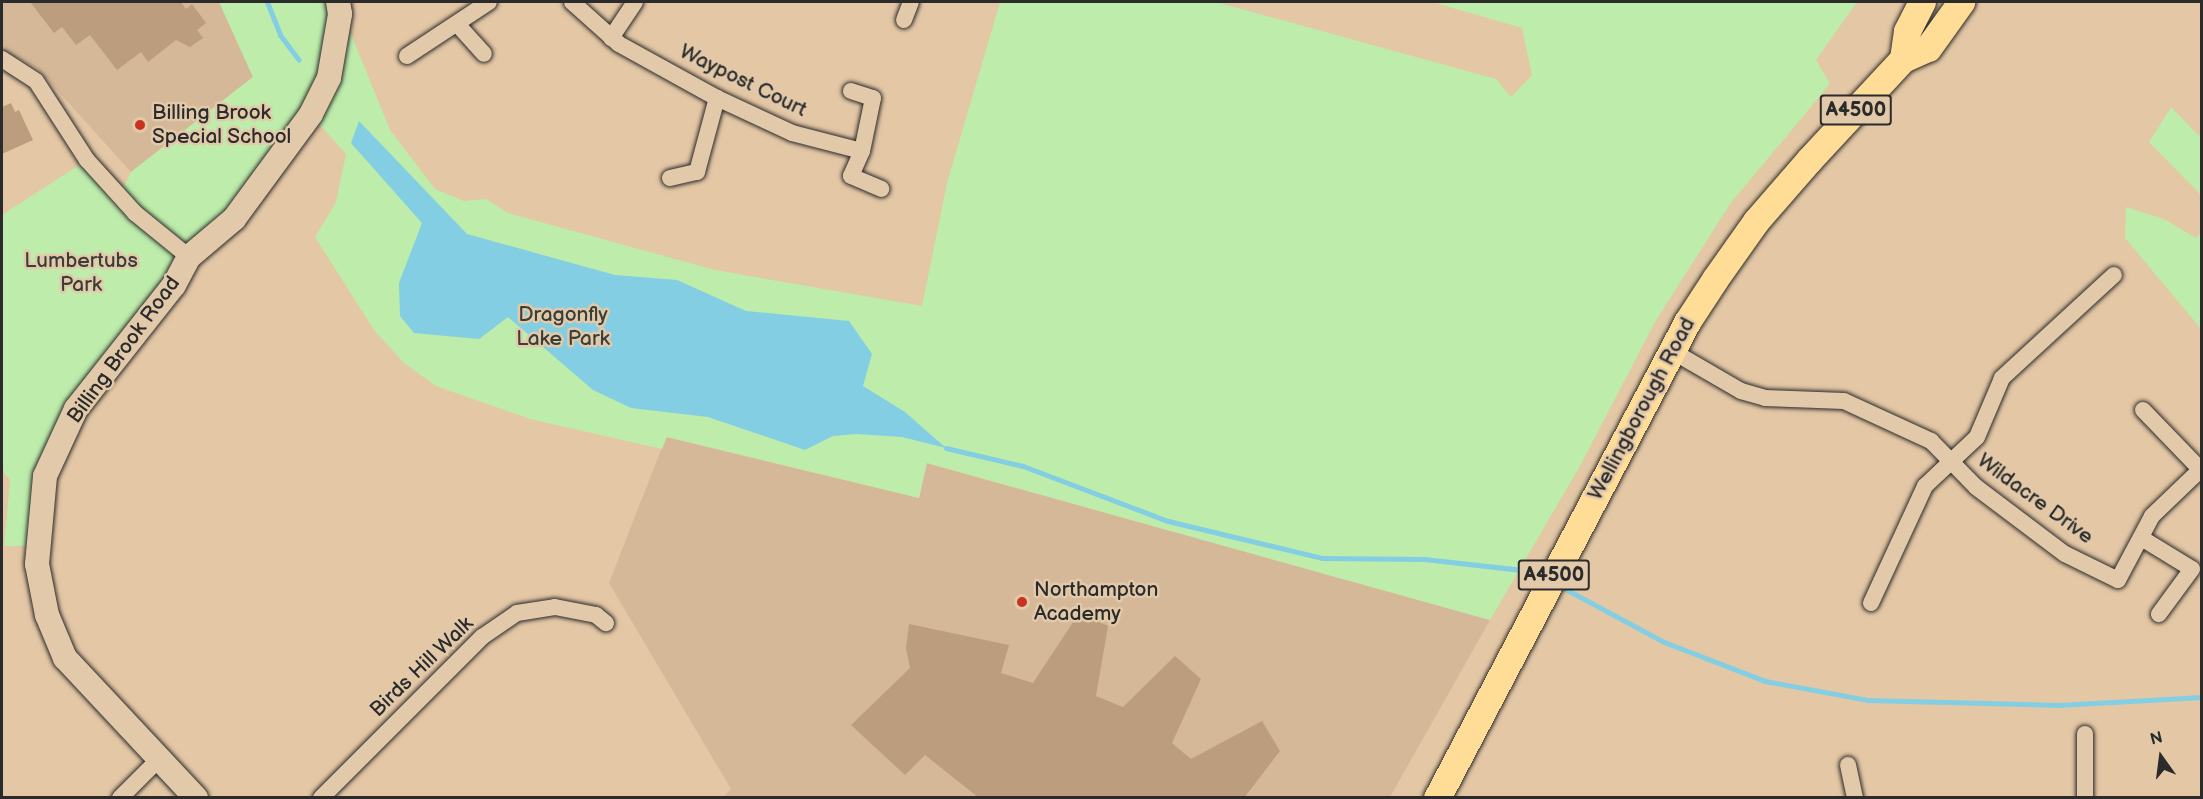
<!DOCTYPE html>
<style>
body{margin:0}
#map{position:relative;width:2203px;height:799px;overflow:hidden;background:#e4c7a5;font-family:"Balsamiq Sans",sans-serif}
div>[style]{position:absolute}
.built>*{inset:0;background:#d5b898}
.green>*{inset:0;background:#bdecab}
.water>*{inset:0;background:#83cee3}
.stream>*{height:5px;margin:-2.5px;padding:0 2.5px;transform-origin:2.5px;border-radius:2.5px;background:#83cee3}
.building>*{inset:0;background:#bc9e7f}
.roads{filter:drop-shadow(0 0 2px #2b2b2b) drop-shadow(0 0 2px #2b2b2b)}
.street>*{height:16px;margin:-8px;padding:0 8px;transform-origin:8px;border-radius:8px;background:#e2c9aa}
.secondary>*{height:24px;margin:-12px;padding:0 12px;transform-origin:12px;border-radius:12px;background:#e2c9aa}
.primary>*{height:27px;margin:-13.5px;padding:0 13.5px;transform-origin:13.5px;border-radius:13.5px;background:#ffdd96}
.dots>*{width:16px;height:16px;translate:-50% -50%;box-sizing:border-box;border:3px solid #e2c9aa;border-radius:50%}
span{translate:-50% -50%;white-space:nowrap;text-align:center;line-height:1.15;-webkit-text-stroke:5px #e2c9aa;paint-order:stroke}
.shield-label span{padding:2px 4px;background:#e2c9aa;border:2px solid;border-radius:4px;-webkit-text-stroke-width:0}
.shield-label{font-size:20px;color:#2b2b2b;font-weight:700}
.street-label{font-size:21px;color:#2b2b2b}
.poi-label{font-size:21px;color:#2b2b2b}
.left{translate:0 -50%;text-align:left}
.park-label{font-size:21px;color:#3a3e38}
.frame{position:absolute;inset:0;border:3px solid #2b2b2b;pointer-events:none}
.north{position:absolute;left:2131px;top:727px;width:60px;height:60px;-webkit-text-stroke:4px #e2c9aa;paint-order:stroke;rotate:346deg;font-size:16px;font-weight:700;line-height:24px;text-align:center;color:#2b2b2b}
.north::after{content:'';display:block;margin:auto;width:21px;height:27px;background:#2b2b2b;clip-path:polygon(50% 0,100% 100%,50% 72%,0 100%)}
</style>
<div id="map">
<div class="built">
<div style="clip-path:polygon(2px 2px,219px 2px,253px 77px,131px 172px,37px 68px,2px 50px)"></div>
<div style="clip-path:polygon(666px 437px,919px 498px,926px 463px,1490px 620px,1390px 797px,723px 798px,731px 789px,609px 583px)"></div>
</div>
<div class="green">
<div style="clip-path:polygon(219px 2px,338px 2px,390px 130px,435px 189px,464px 201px,486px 199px,508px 213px,715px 270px,922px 306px,947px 183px,1000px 2px,1216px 2px,1496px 79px,1511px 97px,1532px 75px,1522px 28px,1432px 2px,1857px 2px,1816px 60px,1830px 84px,1730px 204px,1655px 322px,1580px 466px,1490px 620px,927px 463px,919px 498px,667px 437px,662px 449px,530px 419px,436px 386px,404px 363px,374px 330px,315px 237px,336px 202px,346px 154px,311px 115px,76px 409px,36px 546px,4px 546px,10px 480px,2px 470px,2px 215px,87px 160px,119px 196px,131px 172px,253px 77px)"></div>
<div style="clip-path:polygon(2171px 107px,2201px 138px,2201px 195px,2149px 142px)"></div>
<div style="clip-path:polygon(2126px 207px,2164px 219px,2196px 238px,2201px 232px,2201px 329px,2125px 238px)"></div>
</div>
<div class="water">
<div style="clip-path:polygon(359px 121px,467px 234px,615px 275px,677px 280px,746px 311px,849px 321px,872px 354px,863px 386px,905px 412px,946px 448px,902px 437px,857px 434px,833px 436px,805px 450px,708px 417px,631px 408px,593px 390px,508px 317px,479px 339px,414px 333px,400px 316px,399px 283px,422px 223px,351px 143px)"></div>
</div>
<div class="stream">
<div style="left:267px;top:2px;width:35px;rotate:68deg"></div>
<div style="left:280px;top:35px;width:31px;rotate:53deg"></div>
<div style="left:946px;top:448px;width:79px;rotate:13.2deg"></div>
<div style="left:1023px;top:466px;width:155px;rotate:20.8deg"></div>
<div style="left:1168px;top:521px;width:158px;rotate:13.5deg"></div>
<div style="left:1322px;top:558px;width:102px;rotate:0.6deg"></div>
<div style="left:1424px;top:559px;width:108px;rotate:6.4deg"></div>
<div style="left:1531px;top:571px;width:15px;rotate:28deg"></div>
<div style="left:1558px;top:585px;width:120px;rotate:28.3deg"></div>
<div style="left:1664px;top:642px;width:108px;rotate:21.1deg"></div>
<div style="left:1765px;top:681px;width:105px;rotate:10.5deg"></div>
<div style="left:1868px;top:700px;width:191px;rotate:1.5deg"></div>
<div style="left:2059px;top:705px;width:143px;rotate:-3.2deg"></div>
</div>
<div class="building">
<div style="clip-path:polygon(30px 2px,181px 2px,186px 9px,192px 4px,206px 23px,197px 30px,203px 38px,190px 47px,176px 40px,148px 62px,141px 52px,117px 70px,90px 35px,76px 45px,62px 27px,54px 33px)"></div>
<div style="clip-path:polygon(11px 103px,15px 112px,19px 110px,33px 140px,2px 154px,2px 107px)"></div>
<div style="clip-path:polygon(1079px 613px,1108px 626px,1096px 696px,1123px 707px,1175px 656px,1201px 679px,1172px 743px,1191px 759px,1262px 721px,1280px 751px,1244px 798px,979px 798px,925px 755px,905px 775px,851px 725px,910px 668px,906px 648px,909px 624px,1009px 645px,1001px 673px,1033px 683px)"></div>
</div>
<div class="roads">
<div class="street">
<div style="left:572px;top:2px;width:63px;rotate:41.8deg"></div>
<div style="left:619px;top:44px;width:112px;rotate:28.9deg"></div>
<div style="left:717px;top:98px;width:83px;rotate:25deg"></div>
<div style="left:792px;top:133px;width:72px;rotate:14.4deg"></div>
<div style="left:904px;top:20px;width:19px;rotate:-69deg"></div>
<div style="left:457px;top:24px;width:40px;rotate:48deg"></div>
<div style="left:611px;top:38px;width:43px;rotate:-56.3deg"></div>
<div style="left:407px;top:56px;width:98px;rotate:-33.4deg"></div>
<div style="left:2px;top:59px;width:40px;rotate:32.9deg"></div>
<div style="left:36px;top:81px;width:94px;rotate:57.2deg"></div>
<div style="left:87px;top:160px;width:72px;rotate:47.8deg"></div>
<div style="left:135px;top:213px;width:70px;rotate:39.2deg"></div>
<div style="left:851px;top:91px;width:23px;rotate:18deg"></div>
<div style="left:873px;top:98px;width:54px;rotate:101.7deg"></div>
<div style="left:862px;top:151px;width:27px;rotate:114deg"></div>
<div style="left:851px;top:176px;width:33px;rotate:23deg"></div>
<div style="left:670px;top:178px;width:28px;rotate:-13deg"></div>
<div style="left:697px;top:172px;width:77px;rotate:-74.9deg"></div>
<div style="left:1672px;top:351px;width:80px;rotate:30.1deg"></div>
<div style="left:1741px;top:391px;width:25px;rotate:16deg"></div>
<div style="left:1765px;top:398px;width:79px;rotate:2.2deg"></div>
<div style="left:1844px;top:401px;width:96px;rotate:24.7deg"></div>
<div style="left:1931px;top:441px;width:64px;rotate:45.6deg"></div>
<div style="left:1976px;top:487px;width:111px;rotate:37deg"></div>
<div style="left:2065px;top:554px;width:59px;rotate:26.1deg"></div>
<div style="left:2118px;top:580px;width:72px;rotate:-62deg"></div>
<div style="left:2152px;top:516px;width:69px;rotate:-43.8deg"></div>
<div style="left:2143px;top:410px;width:82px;rotate:46deg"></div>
<div style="left:2143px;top:539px;width:57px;rotate:31.5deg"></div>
<div style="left:2192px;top:569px;width:56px;rotate:126.3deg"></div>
<div style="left:1871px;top:603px;width:129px;rotate:-65.2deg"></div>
<div style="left:1925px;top:486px;width:71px;rotate:-43.3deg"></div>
<div style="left:1977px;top:437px;width:64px;rotate:-67deg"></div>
<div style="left:2002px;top:378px;width:152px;rotate:-42.6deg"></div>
<div style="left:1848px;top:765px;width:34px;rotate:78deg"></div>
<div style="left:120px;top:798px;width:54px;rotate:-45deg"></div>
<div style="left:321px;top:798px;width:228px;rotate:-45deg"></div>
<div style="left:482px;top:637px;width:42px;rotate:-34.4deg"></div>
<div style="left:517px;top:613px;width:38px;rotate:-9deg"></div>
<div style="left:555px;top:607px;width:42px;rotate:11deg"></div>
<div style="left:596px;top:615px;width:13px;rotate:39deg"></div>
<div style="left:2085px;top:798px;width:64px;rotate:-90deg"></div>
</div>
<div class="secondary">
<div style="left:196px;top:798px;width:192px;rotate:-133.1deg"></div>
<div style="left:65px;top:658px;width:47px;rotate:-112.7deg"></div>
<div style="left:47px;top:615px;width:52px;rotate:-101.1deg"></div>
<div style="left:37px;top:564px;width:88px;rotate:-84.8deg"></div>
<div style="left:45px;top:476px;width:74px;rotate:-65.2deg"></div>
<div style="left:76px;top:409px;width:158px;rotate:-51.7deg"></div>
<div style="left:174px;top:285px;width:32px;rotate:-62deg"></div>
<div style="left:189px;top:257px;width:59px;rotate:-40.2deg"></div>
<div style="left:234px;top:219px;width:130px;rotate:-53.7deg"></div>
<div style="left:311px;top:114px;width:40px;rotate:-63.4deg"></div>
<div style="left:329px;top:78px;width:65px;rotate:-80.2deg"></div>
<div style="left:340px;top:14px;width:12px;rotate:-99deg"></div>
</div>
<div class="primary">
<div style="left:1903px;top:59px;width:28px;rotate:-82deg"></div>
<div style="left:1907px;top:31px;width:33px;rotate:-63deg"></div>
<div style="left:1437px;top:798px;width:538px;rotate:-62.29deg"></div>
<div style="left:1687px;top:322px;width:51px;rotate:-56.9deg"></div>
<div style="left:1715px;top:279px;width:71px;rotate:-54.7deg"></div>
<div style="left:1756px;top:221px;width:81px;rotate:-49deg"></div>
<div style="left:1809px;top:160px;width:138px;rotate:-47.1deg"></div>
<div style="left:1903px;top:59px;width:27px;rotate:-24deg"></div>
<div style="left:1928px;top:48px;width:57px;rotate:-54.3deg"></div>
</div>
</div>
<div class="dots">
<div style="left:140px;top:125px;background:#c8321e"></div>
<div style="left:1022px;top:602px;background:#c8321e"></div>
</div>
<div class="shield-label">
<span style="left:1856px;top:110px">A4500</span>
<span style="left:1554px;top:575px">A4500</span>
</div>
<div class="street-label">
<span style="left:743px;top:81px;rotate:26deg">Waypost Court</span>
<span style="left:124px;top:350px;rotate:-54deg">Billing Brook Road</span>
<span style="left:1642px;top:409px;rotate:-62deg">Wellingborough Road</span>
<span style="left:2035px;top:499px;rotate:36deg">Wildacre Drive</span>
<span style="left:422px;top:667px;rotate:-44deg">Birds Hill Walk</span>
</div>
<div class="poi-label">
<span class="left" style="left:152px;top:125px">Billing Brook<br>Special School</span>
<span class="left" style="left:1034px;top:602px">Northampton<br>Academy</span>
</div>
<div class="park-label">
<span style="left:81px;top:273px">Lumbertubs<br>Park</span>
<span style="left:563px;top:327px">Dragonfly<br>Lake Park</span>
</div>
<div class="frame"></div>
<div class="north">N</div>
</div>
